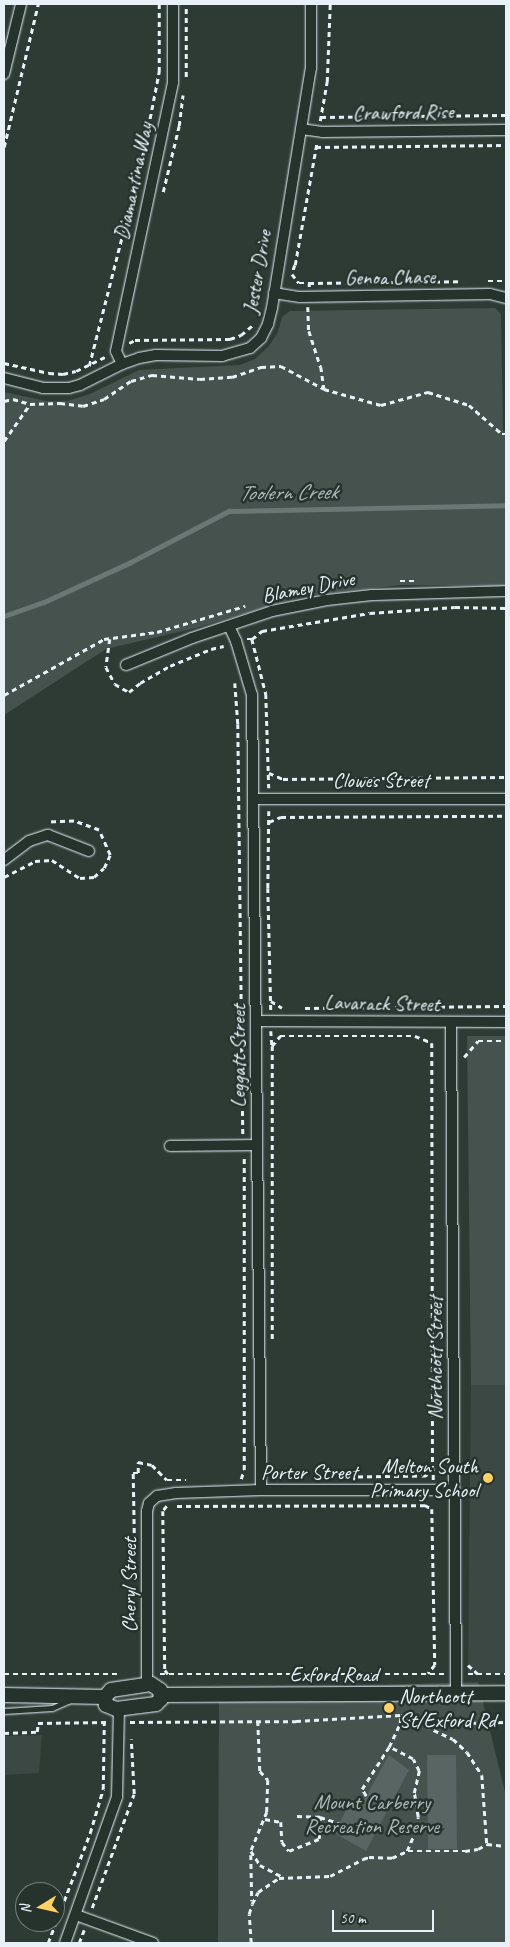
<!DOCTYPE html>
<style>
body{margin:0}
#map{position:relative;width:510px;height:1947px;overflow:hidden;background:#2e3b35;font-family:Caveat,sans-serif}
div>[style]{position:absolute}
.built>*{inset:0;background:#3b4843}
.green>*{inset:0;background:#45524e}
.stream>*{height:4.5px;margin:-2.25px;padding:0 2.25px;transform-origin:2.25px;border-radius:2.25px;background:#6b7775}
.building>*{inset:0;background:#596563}
.path>*{height:2.5px;margin-top:-1.25px;transform-origin:0;background:repeating-linear-gradient(90deg,#e8f1f8 0 5px,transparent 0 9px)}
.roads{filter:drop-shadow(0 0 1px #e8f1f8) drop-shadow(0 0 1px #e8f1f8)}
.service>*{height:5px;margin:-2.5px;padding:0 2.5px;transform-origin:2.5px;border-radius:2.5px;background:#26332d}
.minor>*{height:10px;margin:-5px;padding:0 5px;transform-origin:5px;border-radius:5px;background:#26332d}
.tertiary>*{height:14px;margin:-7px;padding:0 7px;transform-origin:7px;border-radius:7px;background:#26332d}
.dots>*{width:14px;height:14px;translate:-50% -50%;box-sizing:border-box;border:2px solid #26332d;border-radius:50%}
span{translate:-50% -50%;white-space:nowrap;text-align:center;line-height:1.15;-webkit-text-stroke:5px #26332d;paint-order:stroke}
.street-label{font-size:21px;color:#e8f1f8}
.poi-label{font-size:21px;color:#e8f1f8}
.right{translate:-100% -50%;text-align:right}
.left{translate:0 -50%;text-align:left}
.park-label{font-size:21px;color:#afb9bc}
.water-label{font-size:22px;color:#b0babd;font-style:italic}
.frame{position:absolute;inset:0;border:5px solid #e8f1f8;pointer-events:none}
.north{position:absolute;left:15px;top:1882px;width:50px;height:50px;box-sizing:border-box;background:#26332d;border:1px solid #747f7e;border-radius:50%;rotate:261deg;font-size:14px;font-weight:700;line-height:20px;text-align:center;color:#e8f1f8}
.north::after{content:'';display:block;margin:auto;width:18px;height:22px;background:#ffd166;clip-path:polygon(50% 0,100% 100%,50% 72%,0 100%)}
.scale{position:absolute;left:332px;top:1910px;width:102px;height:22px;box-sizing:border-box;border:2px solid #e8f1f8;border-top:0;padding-left:6px;font-size:15px;line-height:18px;white-space:nowrap;color:#e8f1f8;-webkit-text-stroke:4px #26332d;paint-order:stroke}
</style>
<div id="map">
<div class="built">
<div style="clip-path:polygon(471px 1385px,506px 1385px,506px 1673px,468px 1674px)"></div>
<div style="clip-path:polygon(42px 1735px,39px 1773px,4px 1775px,4px 1736px)"></div>
</div>
<div class="green">
<div style="clip-path:polygon(495px 308px,501px 314px,503px 431px,506px 431px,506px 586px,401px 585px,302px 596px,196px 628px,106px 649px,4px 715px,4px 392px,46px 401px,67px 401px,90px 394px,139px 370px,240px 365px,255px 359px,269px 346px,278px 332px,282px 317px,290px 311px)"></div>
<div style="clip-path:polygon(467px 1036px,506px 1036px,506px 1385px,471px 1385px)"></div>
<div style="clip-path:polygon(478px 1682px,506px 1796px,506px 1943px,218px 1943px,219px 1690px)"></div>
</div>
<div class="stream">
<div style="left:4px;top:616px;width:42px;rotate:-19.3deg"></div>
<div style="left:44px;top:602px;width:94px;rotate:-24.6deg"></div>
<div style="left:129px;top:563px;width:113px;rotate:-27.5deg"></div>
<div style="left:229px;top:511px;width:277px;rotate:-1.2deg"></div>
</div>
<div class="building">
<div style="clip-path:polygon(389px 1755px,409px 1770px,366px 1851px,334px 1833px,352px 1799px,362px 1804px)"></div>
<div style="clip-path:polygon(427px 1755px,456px 1755px,457px 1849px,428px 1849px)"></div>
</div>
<div class="path">
<div style="left:186px;top:77px;width:73px;rotate:-90deg"></div>
<div style="left:321px;top:117px;width:185px;rotate:-0.6deg"></div>
<div style="left:320px;top:121px;width:40px;rotate:-80deg"></div>
<div style="left:327px;top:82px;width:78px;rotate:-87.8deg"></div>
<div style="left:4px;top:147px;width:147px;rotate:-76.6deg"></div>
<div style="left:316px;top:147px;width:190px;rotate:-0.6deg"></div>
<div style="left:163px;top:192px;width:68px;rotate:-76.4deg"></div>
<div style="left:179px;top:126px;width:31px;rotate:-83deg"></div>
<div style="left:295px;top:265px;width:126px;rotate:-79.9deg"></div>
<div style="left:295px;top:265px;width:9px;rotate:108deg"></div>
<div style="left:292px;top:274px;width:11px;rotate:52deg"></div>
<div style="left:299px;top:283px;width:10px"></div>
<div style="left:488px;top:281px;width:18px"></div>
<div style="left:309px;top:287px;width:4px;rotate:-90deg"></div>
<div style="left:309px;top:283px;width:153px;rotate:-0.7deg"></div>
<div style="left:308px;top:307px;width:24px;rotate:88deg"></div>
<div style="left:309px;top:331px;width:38px;rotate:72deg"></div>
<div style="left:321px;top:367px;width:22px;rotate:82deg"></div>
<div style="left:129px;top:343px;width:7px;rotate:-27deg"></div>
<div style="left:135px;top:340px;width:95px;rotate:-0.6deg"></div>
<div style="left:230px;top:339px;width:12px;rotate:-20deg"></div>
<div style="left:241px;top:335px;width:16px;rotate:-40deg"></div>
<div style="left:4px;top:363px;width:46px;rotate:12.5deg"></div>
<div style="left:49px;top:373px;width:14px;rotate:4deg"></div>
<div style="left:63px;top:374px;width:13px;rotate:-13deg"></div>
<div style="left:76px;top:371px;width:34px;rotate:-26deg"></div>
<div style="left:89px;top:366px;width:219px;rotate:-75.7deg"></div>
<div style="left:143px;top:154px;width:84px;rotate:-79deg"></div>
<div style="left:159px;top:72px;width:68px;rotate:-90deg"></div>
<div style="left:4px;top:401px;width:9px;rotate:-13deg"></div>
<div style="left:13px;top:399px;width:18px;rotate:16deg"></div>
<div style="left:30px;top:404px;width:30px;rotate:-2deg"></div>
<div style="left:60px;top:403px;width:23px;rotate:7deg"></div>
<div style="left:83px;top:406px;width:22px;rotate:-18deg"></div>
<div style="left:104px;top:399px;width:32px;rotate:-34deg"></div>
<div style="left:131px;top:381px;width:22px;rotate:-16deg"></div>
<div style="left:152px;top:375px;width:48px;rotate:4.8deg"></div>
<div style="left:200px;top:379px;width:32px;rotate:-4deg"></div>
<div style="left:232px;top:377px;width:31px;rotate:-19deg"></div>
<div style="left:261px;top:367px;width:20px;rotate:-3deg"></div>
<div style="left:281px;top:366px;width:49px;rotate:28.1deg"></div>
<div style="left:324px;top:389px;width:59px;rotate:15.7deg"></div>
<div style="left:381px;top:405px;width:49px;rotate:-15.5deg"></div>
<div style="left:428px;top:392px;width:43px;rotate:17.6deg"></div>
<div style="left:469px;top:405px;width:44px;rotate:41.3deg"></div>
<div style="left:502px;top:434px;width:4px"></div>
<div style="left:4px;top:441px;width:45px;rotate:-54.9deg"></div>
<div style="left:400px;top:581px;width:15px"></div>
<div style="left:279px;top:596px;width:22px;rotate:-16deg"></div>
<div style="left:300px;top:590px;width:18px;rotate:-3deg"></div>
<div style="left:110px;top:639px;width:28px;rotate:98deg"></div>
<div style="left:106px;top:667px;width:19px;rotate:62deg"></div>
<div style="left:115px;top:684px;width:16px;rotate:30deg"></div>
<div style="left:129px;top:692px;width:14px;rotate:-39deg"></div>
<div style="left:140px;top:683px;width:34px;rotate:-30deg"></div>
<div style="left:170px;top:666px;width:44px;rotate:-22.5deg"></div>
<div style="left:211px;top:649px;width:13px;rotate:-13deg"></div>
<div style="left:247px;top:639px;width:5px"></div>
<div style="left:252px;top:639px;width:13px;rotate:-39deg"></div>
<div style="left:262px;top:631px;width:109px;rotate:-9.5deg"></div>
<div style="left:370px;top:613px;width:85px;rotate:-4deg"></div>
<div style="left:455px;top:607px;width:51px;rotate:1.1deg"></div>
<div style="left:252px;top:639px;width:57px;rotate:75.7deg"></div>
<div style="left:266px;top:694px;width:94px;rotate:88.2deg"></div>
<div style="left:235px;top:683px;width:41px;rotate:85.8deg"></div>
<div style="left:238px;top:724px;width:411px;rotate:89.3deg"></div>
<div style="left:4px;top:695px;width:115px;rotate:-29.2deg"></div>
<div style="left:104px;top:639px;width:53px;rotate:-7.5deg"></div>
<div style="left:157px;top:632px;width:92px;rotate:-16.5deg"></div>
<div style="left:269px;top:773px;width:15px;rotate:23deg"></div>
<div style="left:283px;top:779px;width:223px;rotate:-0.5deg"></div>
<div style="left:269px;top:811px;width:77px;rotate:90.7deg"></div>
<div style="left:268px;top:888px;width:122px;rotate:88.6deg"></div>
<div style="left:269px;top:822px;width:13px;rotate:-23deg"></div>
<div style="left:281px;top:817px;width:225px;rotate:-0.3deg"></div>
<div style="left:4px;top:877px;width:35px;rotate:-27deg"></div>
<div style="left:35px;top:861px;width:17px;rotate:-3deg"></div>
<div style="left:52px;top:860px;width:33px;rotate:33deg"></div>
<div style="left:80px;top:878px;width:14px;rotate:-4deg"></div>
<div style="left:94px;top:877px;width:13px;rotate:-42deg"></div>
<div style="left:104px;top:868px;width:14px;rotate:-65deg"></div>
<div style="left:110px;top:855px;width:27px;rotate:-114deg"></div>
<div style="left:99px;top:830px;width:27px;rotate:-160deg"></div>
<div style="left:74px;top:821px;width:26px;rotate:178deg"></div>
<div style="left:271px;top:1001px;width:13px;rotate:32deg"></div>
<div style="left:305px;top:1008px;width:201px;rotate:-0.6deg"></div>
<div style="left:271px;top:1031px;width:14px;rotate:86deg"></div>
<div style="left:464px;top:1057px;width:21px;rotate:-49deg"></div>
<div style="left:478px;top:1041px;width:28px"></div>
<div style="left:272px;top:1339px;width:293px;rotate:-90deg"></div>
<div style="left:272px;top:1046px;width:13px;rotate:-51deg"></div>
<div style="left:280px;top:1036px;width:135px"></div>
<div style="left:415px;top:1036px;width:18px;rotate:22deg"></div>
<div style="left:432px;top:1043px;width:425px;rotate:89.9deg"></div>
<div style="left:433px;top:1468px;width:11px;rotate:131deg"></div>
<div style="left:426px;top:1476px;width:70px;rotate:179.2deg"></div>
<div style="left:241px;top:1479px;width:9px;rotate:-72deg"></div>
<div style="left:244px;top:1470px;width:314px;rotate:-90deg"></div>
<div style="left:433px;top:1480px;width:12px;rotate:-90deg"></div>
<div style="left:167px;top:1506px;width:6px;rotate:129deg"></div>
<div style="left:163px;top:1511px;width:159px;rotate:89.3deg"></div>
<div style="left:165px;top:1670px;width:5px;rotate:53deg"></div>
<div style="left:177px;top:1506px;width:248px;rotate:-0.2deg"></div>
<div style="left:425px;top:1505px;width:8px;rotate:30deg"></div>
<div style="left:432px;top:1509px;width:156px;rotate:88.9deg"></div>
<div style="left:435px;top:1665px;width:11px;rotate:128deg"></div>
<div style="left:134px;top:1533px;width:60px;rotate:-91deg"></div>
<div style="left:133px;top:1473px;width:5px"></div>
<div style="left:138px;top:1473px;width:11px;rotate:-90deg"></div>
<div style="left:138px;top:1462px;width:14px;rotate:12deg"></div>
<div style="left:152px;top:1465px;width:21px;rotate:45deg"></div>
<div style="left:167px;top:1480px;width:19px"></div>
<div style="left:468px;top:1665px;width:13px;rotate:42deg"></div>
<div style="left:4px;top:1674px;width:113px"></div>
<div style="left:160px;top:1674px;width:285px"></div>
<div style="left:468px;top:1674px;width:38px"></div>
<div style="left:258px;top:1721px;width:50px;rotate:87.7deg"></div>
<div style="left:260px;top:1771px;width:12px;rotate:48deg"></div>
<div style="left:268px;top:1780px;width:32px;rotate:92deg"></div>
<div style="left:267px;top:1812px;width:42px;rotate:112.3deg"></div>
<div style="left:251px;top:1851px;width:17px;rotate:57deg"></div>
<div style="left:260px;top:1865px;width:26px;rotate:28deg"></div>
<div style="left:130px;top:1722px;width:166px;rotate:-0.3deg"></div>
<div style="left:296px;top:1721px;width:105px;rotate:-3.3deg"></div>
<div style="left:401px;top:1715px;width:57px;rotate:24.8deg"></div>
<div style="left:453px;top:1739px;width:19px;rotate:43deg"></div>
<div style="left:467px;top:1752px;width:27px;rotate:57deg"></div>
<div style="left:482px;top:1775px;width:69px;rotate:85.9deg"></div>
<div style="left:487px;top:1844px;width:19px;rotate:6deg"></div>
<div style="left:426px;top:1724px;width:80px;rotate:-1.4deg"></div>
<div style="left:4px;top:1733px;width:33px;rotate:-2deg"></div>
<div style="left:37px;top:1732px;width:9px;rotate:-84deg"></div>
<div style="left:38px;top:1723px;width:69px;rotate:-0.8deg"></div>
<div style="left:366px;top:1796px;width:8px;rotate:-120deg"></div>
<div style="left:362px;top:1789px;width:50px;rotate:-57.3deg"></div>
<div style="left:297px;top:1816px;width:23px;rotate:2deg"></div>
<div style="left:320px;top:1817px;width:20px;rotate:18deg"></div>
<div style="left:265px;top:1819px;width:16px;rotate:11deg"></div>
<div style="left:281px;top:1822px;width:20px;rotate:87deg"></div>
<div style="left:282px;top:1842px;width:11px;rotate:52deg"></div>
<div style="left:289px;top:1851px;width:32px;rotate:-22deg"></div>
<div style="left:319px;top:1839px;width:22px;rotate:-87deg"></div>
<div style="left:408px;top:1851px;width:57px"></div>
<div style="left:465px;top:1851px;width:13px;rotate:-9deg"></div>
<div style="left:478px;top:1849px;width:10px;rotate:-29deg"></div>
<div style="left:251px;top:1855px;width:46px;rotate:88.8deg"></div>
<div style="left:92px;top:1908px;width:121px;rotate:-69.8deg"></div>
<div style="left:134px;top:1794px;width:55px;rotate:-93.1deg"></div>
<div style="left:48px;top:1943px;width:118px;rotate:-69.1deg"></div>
<div style="left:90px;top:1833px;width:46px;rotate:-73.5deg"></div>
<div style="left:103px;top:1789px;width:67px;rotate:-89.1deg"></div>
<div style="left:79px;top:1943px;width:14px;rotate:-69deg"></div>
<div style="left:251px;top:1943px;width:29px;rotate:-94deg"></div>
<div style="left:249px;top:1914px;width:10px;rotate:-73deg"></div>
<div style="left:252px;top:1904px;width:13px;rotate:-63deg"></div>
<div style="left:258px;top:1892px;width:25px;rotate:-34deg"></div>
<div style="left:279px;top:1878px;width:51px;rotate:-2.2deg"></div>
<div style="left:330px;top:1876px;width:37px;rotate:-27deg"></div>
<div style="left:363px;top:1859px;width:6px;rotate:-18deg"></div>
<div style="left:369px;top:1857px;width:23px;rotate:2deg"></div>
<div style="left:392px;top:1858px;width:17px;rotate:-25deg"></div>
<div style="left:407px;top:1851px;width:25px;rotate:-67deg"></div>
<div style="left:417px;top:1828px;width:11px;rotate:-85deg"></div>
<div style="left:418px;top:1817px;width:24px;rotate:-99deg"></div>
<div style="left:414px;top:1793px;width:23px;rotate:-77deg"></div>
<div style="left:419px;top:1771px;width:13px;rotate:-117deg"></div>
<div style="left:413px;top:1759px;width:27px;rotate:-153deg"></div>
<div style="left:389px;top:1747px;width:26px;rotate:-65deg"></div>
<div style="left:400px;top:1723px;width:8px;rotate:-83deg"></div>
</div>
<div class="roads">
<div class="service">
<div style="left:4px;top:1711px;width:48px;rotate:-3.6deg"></div>
<div style="left:52px;top:1708px;width:20px;rotate:-24deg"></div>
</div>
<div class="minor">
<div style="left:4px;top:74px;width:72px;rotate:-76.3deg"></div>
<div style="left:301px;top:129px;width:21px;rotate:8deg"></div>
<div style="left:322px;top:132px;width:184px;rotate:-0.6deg"></div>
<div style="left:274px;top:293px;width:26px;rotate:9deg"></div>
<div style="left:300px;top:297px;width:190px;rotate:-0.9deg"></div>
<div style="left:490px;top:294px;width:16px;rotate:14deg"></div>
<div style="left:122px;top:364px;width:14px;rotate:-115deg"></div>
<div style="left:116px;top:351px;width:275px;rotate:-78deg"></div>
<div style="left:173px;top:82px;width:78px;rotate:-90deg"></div>
<div style="left:4px;top:378px;width:40px;rotate:14.4deg"></div>
<div style="left:43px;top:388px;width:26px"></div>
<div style="left:69px;top:388px;width:11px;rotate:-15deg"></div>
<div style="left:80px;top:385px;width:47px;rotate:-26.6deg"></div>
<div style="left:122px;top:364px;width:18px;rotate:-19deg"></div>
<div style="left:139px;top:358px;width:17px;rotate:-10deg"></div>
<div style="left:156px;top:355px;width:66px;rotate:0.9deg"></div>
<div style="left:222px;top:356px;width:29px;rotate:-16deg"></div>
<div style="left:250px;top:348px;width:15px;rotate:-42deg"></div>
<div style="left:261px;top:338px;width:16px;rotate:-63deg"></div>
<div style="left:268px;top:324px;width:16px;rotate:-76deg"></div>
<div style="left:272px;top:308px;width:243px;rotate:-80.8deg"></div>
<div style="left:311px;top:68px;width:64px;rotate:-90deg"></div>
<div style="left:229px;top:626px;width:17px;rotate:65deg"></div>
<div style="left:236px;top:641px;width:56px;rotate:73.5deg"></div>
<div style="left:252px;top:695px;width:795px;rotate:89.35deg"></div>
<div style="left:126px;top:665px;width:71px;rotate:-22.2deg"></div>
<div style="left:192px;top:638px;width:84px;rotate:-18.6deg"></div>
<div style="left:272px;top:611px;width:56px;rotate:-11.3deg"></div>
<div style="left:327px;top:600px;width:45px;rotate:-6.3deg"></div>
<div style="left:372px;top:595px;width:134px;rotate:-1.7deg"></div>
<div style="left:255px;top:799px;width:251px"></div>
<div style="left:4px;top:860px;width:31px;rotate:-37deg"></div>
<div style="left:29px;top:841px;width:20px;rotate:-18deg"></div>
<div style="left:48px;top:835px;width:44px;rotate:21.3deg"></div>
<div style="left:257px;top:1021px;width:249px;rotate:0.2deg"></div>
<div style="left:451px;top:1023px;width:670px;rotate:89.57deg"></div>
<div style="left:170px;top:1146px;width:86px;rotate:-0.7deg"></div>
<div style="left:147px;top:1685px;width:174px;rotate:-90deg"></div>
<div style="left:147px;top:1511px;width:8px;rotate:-76deg"></div>
<div style="left:149px;top:1503px;width:11px;rotate:-41deg"></div>
<div style="left:157px;top:1496px;width:19px;rotate:-9deg"></div>
<div style="left:176px;top:1493px;width:85px;rotate:-2deg"></div>
<div style="left:261px;top:1490px;width:194px"></div>
<div style="left:76px;top:1915px;width:82px;rotate:20deg"></div>
<div style="left:65px;top:1943px;width:155px;rotate:-70.4deg"></div>
<div style="left:117px;top:1797px;width:88px;rotate:-88.7deg"></div>
</div>
<div class="tertiary">
<div style="left:151px;top:1684px;width:11px;rotate:34deg"></div>
<div style="left:160px;top:1690px;width:9px;rotate:84deg"></div>
<div style="left:161px;top:1699px;width:7px;rotate:135deg"></div>
<div style="left:156px;top:1704px;width:40px;rotate:172.9deg"></div>
<div style="left:116px;top:1709px;width:11px;rotate:-158deg"></div>
<div style="left:106px;top:1705px;width:8px;rotate:-97deg"></div>
<div style="left:105px;top:1697px;width:9px;rotate:-49deg"></div>
<div style="left:111px;top:1690px;width:40px;rotate:-8.5deg"></div>
<div style="left:4px;top:1695px;width:101px;rotate:1.1deg"></div>
<div style="left:161px;top:1695px;width:345px;rotate:-0.3deg"></div>
</div>
</div>
<div class="dots">
<div style="left:488px;top:1478px;background:#ffd166"></div>
<div style="left:389px;top:1708px;background:#ffd166"></div>
</div>
<div class="street-label">
<span style="left:403px;top:112px;rotate:-1deg">Crawford Rise</span>
<span style="left:133px;top:181px;rotate:-78deg">Diamantina Way</span>
<span style="left:257px;top:272px;rotate:-80deg">Jester Drive</span>
<span style="left:390px;top:277px;rotate:-1deg">Genoa Chase</span>
<span style="left:308px;top:587px;rotate:-11deg">Blamey Drive</span>
<span style="left:381px;top:780px">Clowes Street</span>
<span style="left:382px;top:1003px;rotate:1deg">Lavarack Street</span>
<span style="left:238px;top:1056px;rotate:-90deg">Leggatt Street</span>
<span style="left:435px;top:1358px;rotate:-90deg">Northcott Street</span>
<span style="left:309px;top:1472px">Porter Street</span>
<span style="left:129px;top:1585px;rotate:-90deg">Cheryl Street</span>
<span style="left:334px;top:1674px">Exford Road</span>
</div>
<div class="poi-label">
<span class="right" style="left:478px;top:1478px">Melton South<br>Primary School</span>
<span class="left" style="left:399px;top:1708px">Northcott<br>St/Exford Rd</span>
</div>
<div class="park-label">
<span style="left:372px;top:1814px">Mount Carberry<br>Recreation Reserve</span>
</div>
<div class="water-label">
<span style="left:288px;top:493px;rotate:-1deg">Toolern Creek</span>
</div>
<div class="frame"></div>
<div class="north">N</div>
<div class="scale">50 m</div>
</div>
